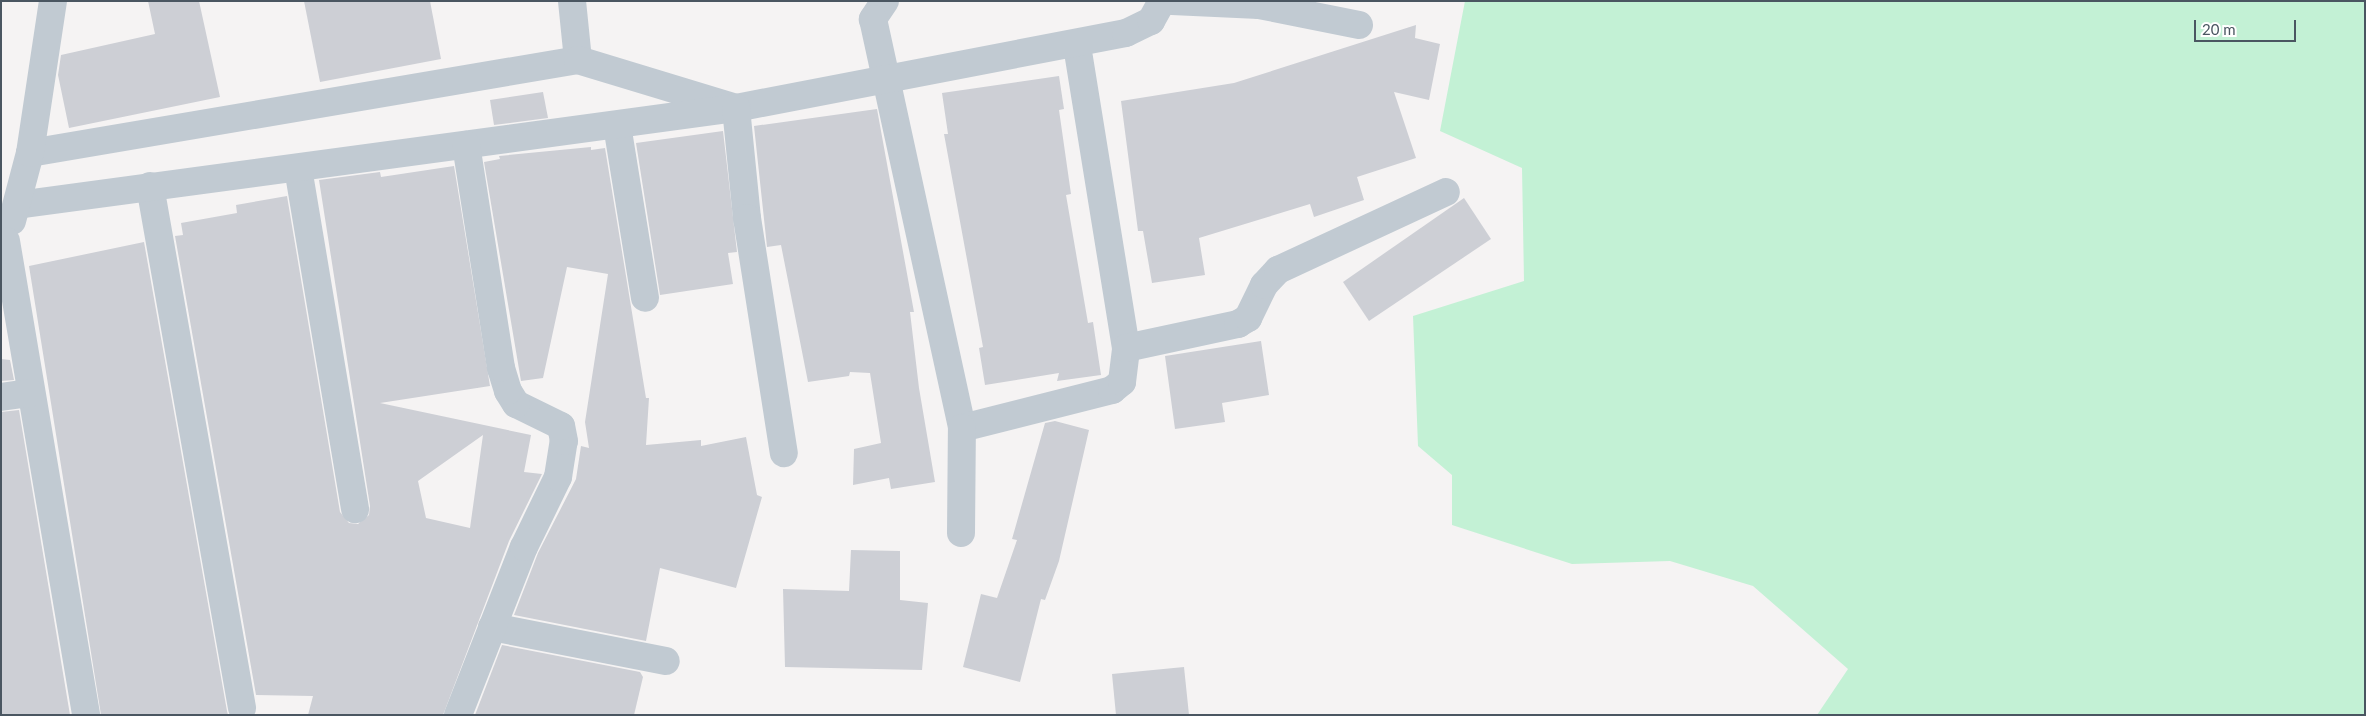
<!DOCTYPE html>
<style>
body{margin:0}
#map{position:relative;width:2366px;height:716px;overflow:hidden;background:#f5f3f3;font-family:Lato,sans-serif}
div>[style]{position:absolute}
.green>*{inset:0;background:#c3f1d5}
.building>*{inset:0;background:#cdcfd5}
.minor>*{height:28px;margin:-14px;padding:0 14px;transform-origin:14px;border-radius:14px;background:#c1cad2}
span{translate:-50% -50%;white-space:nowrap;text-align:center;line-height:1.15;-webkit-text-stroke:5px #fff;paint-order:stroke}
.frame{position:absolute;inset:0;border:2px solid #4a5661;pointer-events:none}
.scale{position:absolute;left:2194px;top:20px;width:102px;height:22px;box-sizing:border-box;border:2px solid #4a5661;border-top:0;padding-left:6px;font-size:15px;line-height:18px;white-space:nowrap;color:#4a5661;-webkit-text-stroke:4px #fff;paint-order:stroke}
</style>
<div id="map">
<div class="green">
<div style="clip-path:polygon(1465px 1px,2365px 1px,2365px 715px,1817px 715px,1848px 669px,1753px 586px,1670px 561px,1572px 564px,1452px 525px,1452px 475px,1418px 446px,1413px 316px,1524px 281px,1522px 168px,1440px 131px)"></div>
</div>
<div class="building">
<div style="clip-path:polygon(148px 1px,199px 1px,220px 97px,69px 128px,58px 75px,61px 55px,155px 34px)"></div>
<div style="clip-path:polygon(304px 1px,430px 1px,441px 59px,320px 82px)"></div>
<div style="clip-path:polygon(1416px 25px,1415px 38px,1440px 44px,1429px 100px,1394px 92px,1416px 158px,1357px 177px,1364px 200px,1314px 217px,1310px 204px,1199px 238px,1205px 275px,1152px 283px,1143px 231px,1138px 231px,1121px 101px,1234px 83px)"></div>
<div style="clip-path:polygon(1059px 76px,1064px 109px,1059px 110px,1071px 194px,1066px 195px,1088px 323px,1093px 322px,1101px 375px,1057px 381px,1059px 373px,985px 385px,979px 348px,983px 347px,944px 134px,948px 134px,942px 93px)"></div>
<div style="clip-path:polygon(543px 92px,548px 118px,494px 125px,490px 100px)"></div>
<div style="clip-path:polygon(877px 109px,914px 312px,910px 312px,919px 388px,935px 482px,891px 489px,889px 478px,853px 485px,854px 449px,881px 443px,870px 373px,850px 372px,849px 376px,808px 382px,781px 245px,767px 247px,754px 126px)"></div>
<div style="clip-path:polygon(723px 131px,737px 252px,728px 253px,733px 284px,660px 295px,636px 143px)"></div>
<div style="clip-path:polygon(591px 147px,591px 150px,605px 148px,646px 398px,649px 398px,646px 445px,701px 440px,701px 446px,746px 437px,757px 495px,762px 497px,736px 588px,660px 568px,646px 641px,514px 615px,538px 553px,576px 479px,581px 446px,589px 448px,585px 422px,608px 274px,567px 267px,543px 378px,521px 381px,484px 162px,500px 159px,499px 156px)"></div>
<div style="clip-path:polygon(evenodd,454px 166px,490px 386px,380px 403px,531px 435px,524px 472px,542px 474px,509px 541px,443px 715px,308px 715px,313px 696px,256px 695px,175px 236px,183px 235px,181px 223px,237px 213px,236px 205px,287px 196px,340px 512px,349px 523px,358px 524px,369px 515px,370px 506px,319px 180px,380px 172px,381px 177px,454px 166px,483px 435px,470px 528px,426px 518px,418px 481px,483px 435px)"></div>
<div style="clip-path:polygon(1464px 198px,1491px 239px,1369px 321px,1343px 282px)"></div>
<div style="clip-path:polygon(144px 242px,227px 711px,228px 715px,101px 715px,29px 266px)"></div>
<div style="clip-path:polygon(1261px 341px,1269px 395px,1222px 403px,1225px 422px,1175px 429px,1165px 356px)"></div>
<div style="clip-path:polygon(1px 359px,10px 360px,14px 380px,1px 381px)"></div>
<div style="clip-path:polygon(19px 410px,70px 715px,1px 715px,1px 412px)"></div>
<div style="clip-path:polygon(1055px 421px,1089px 430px,1059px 561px,1045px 600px,1041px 599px,1020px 682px,963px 667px,981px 594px,997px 598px,1017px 540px,1012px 539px,1045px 423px)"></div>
<div style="clip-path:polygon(851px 550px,900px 551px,900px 600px,928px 603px,922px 670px,785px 667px,783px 589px,849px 591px)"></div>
<div style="clip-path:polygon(502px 645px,640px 672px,643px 677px,634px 715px,475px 715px)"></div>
<div style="clip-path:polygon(1184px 667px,1189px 715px,1116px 715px,1112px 674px)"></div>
</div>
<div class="minor">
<div style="left:572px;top:1px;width:59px;rotate:84.2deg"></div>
<div style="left:885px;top:1px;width:22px;rotate:124deg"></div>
<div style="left:873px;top:19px;width:419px;rotate:77.7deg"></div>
<div style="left:962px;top:428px;width:155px;rotate:-14.2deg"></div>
<div style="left:1112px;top:390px;width:13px;rotate:-39deg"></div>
<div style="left:1122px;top:382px;width:34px;rotate:-83deg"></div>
<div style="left:1126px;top:348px;width:308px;rotate:-99.2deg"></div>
<div style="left:1172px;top:1px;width:87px;rotate:2.6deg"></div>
<div style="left:1259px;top:5px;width:102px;rotate:11.3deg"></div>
<div style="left:617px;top:125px;width:175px;rotate:80.8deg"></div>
<div style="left:30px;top:153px;width:556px;rotate:-9.63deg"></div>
<div style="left:578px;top:60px;width:165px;rotate:16.9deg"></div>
<div style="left:736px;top:108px;width:397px;rotate:-10.9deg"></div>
<div style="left:1126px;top:33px;width:28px;rotate:-26deg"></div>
<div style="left:1151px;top:21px;width:23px;rotate:-61deg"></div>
<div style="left:298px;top:168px;width:346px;rotate:80.5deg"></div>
<div style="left:150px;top:186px;width:530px;rotate:80deg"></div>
<div style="left:17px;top:205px;width:726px;rotate:-7.68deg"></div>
<div style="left:736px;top:108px;width:111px;rotate:84.3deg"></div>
<div style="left:747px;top:218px;width:238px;rotate:81.1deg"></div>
<div style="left:12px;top:221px;width:70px;rotate:-75.2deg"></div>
<div style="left:30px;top:153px;width:154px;rotate:-81.4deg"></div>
<div style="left:6px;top:241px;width:481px;rotate:80.4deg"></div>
<div style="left:1126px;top:348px;width:115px;rotate:-12.1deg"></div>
<div style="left:1238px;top:324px;width:12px;rotate:-31deg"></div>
<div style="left:1248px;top:318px;width:37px;rotate:-64deg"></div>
<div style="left:1264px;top:285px;width:21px;rotate:-47deg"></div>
<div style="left:1278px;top:270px;width:185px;rotate:-24.9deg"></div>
<div style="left:1px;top:397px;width:29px;rotate:-8deg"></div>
<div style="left:961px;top:533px;width:105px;rotate:-89.5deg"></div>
<div style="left:492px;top:627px;width:177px;rotate:11.1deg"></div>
<div style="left:458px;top:715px;width:180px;rotate:-68.6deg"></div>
<div style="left:524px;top:547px;width:78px;rotate:-64.1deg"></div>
<div style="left:558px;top:477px;width:36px;rotate:-81deg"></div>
<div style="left:564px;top:441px;width:15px;rotate:-101deg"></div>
<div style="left:561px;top:426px;width:50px;rotate:-153.9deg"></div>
<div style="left:516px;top:404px;width:15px;rotate:-122deg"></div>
<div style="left:508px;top:391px;width:24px;rotate:-107deg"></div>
<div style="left:501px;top:368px;width:226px;rotate:-98.9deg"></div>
</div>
<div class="frame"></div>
<div class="scale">20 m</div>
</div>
